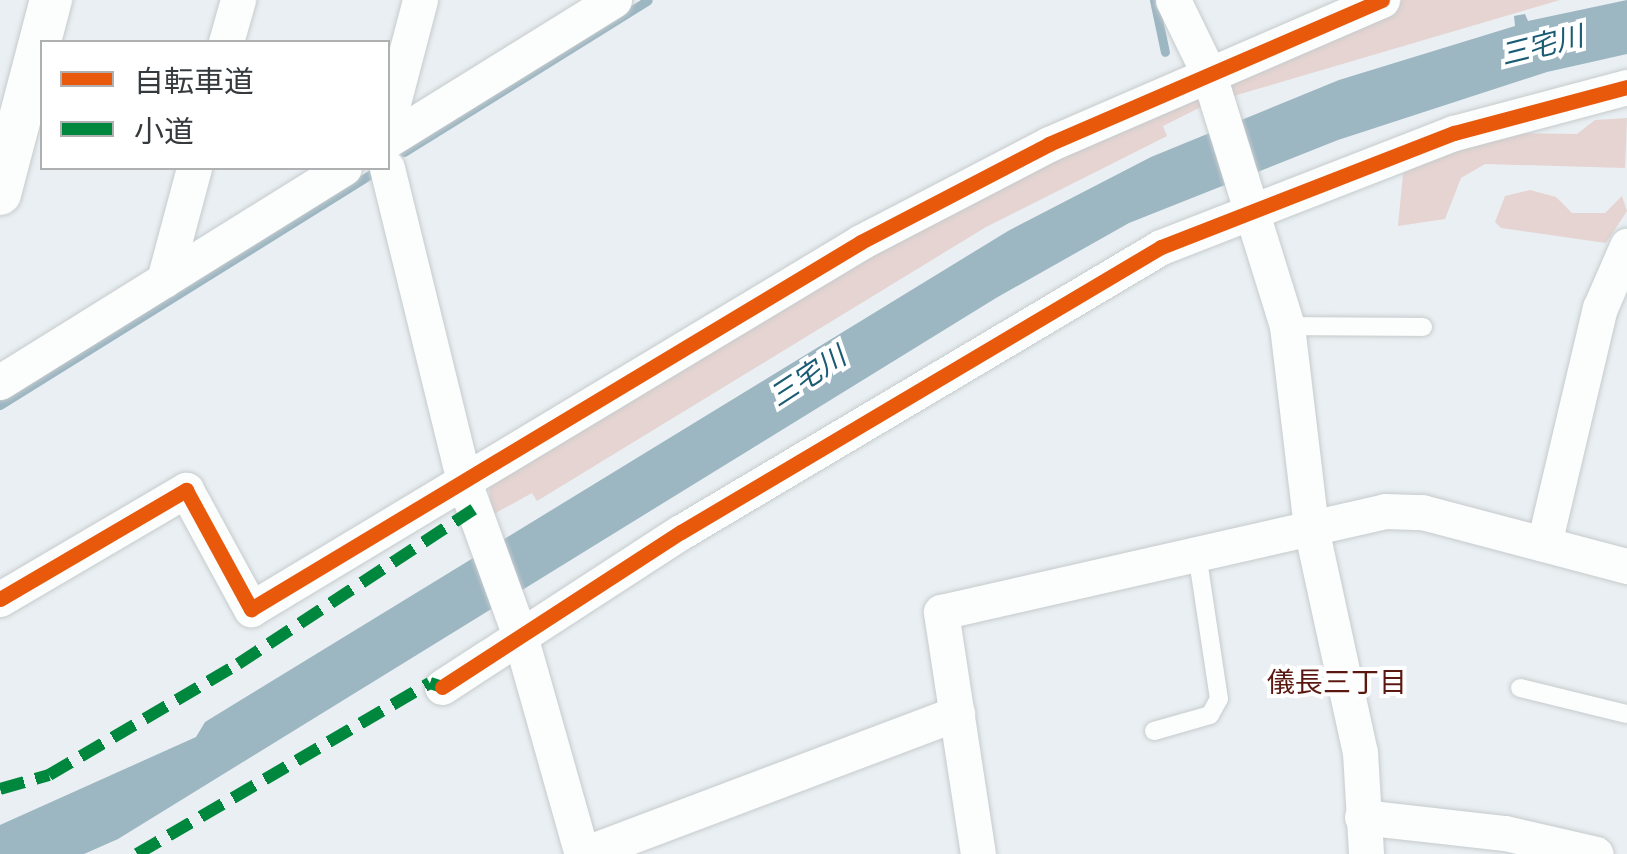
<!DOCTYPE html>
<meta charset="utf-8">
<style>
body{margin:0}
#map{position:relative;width:1627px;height:854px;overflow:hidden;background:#e9eff2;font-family:"DM Sans","Noto Sans JP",sans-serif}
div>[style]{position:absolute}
.green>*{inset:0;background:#e5d4d1}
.water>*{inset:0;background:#9cb6c2}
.stream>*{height:9px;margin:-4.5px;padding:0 4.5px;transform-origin:4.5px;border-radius:4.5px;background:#9cb6c2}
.roads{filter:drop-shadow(0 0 2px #c6cbcd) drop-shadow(0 0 2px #c6cbcd)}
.service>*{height:18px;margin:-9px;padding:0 9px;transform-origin:9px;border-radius:9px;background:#fcfdfd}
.minor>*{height:35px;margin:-17.5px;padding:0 17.5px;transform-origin:17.5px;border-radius:17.5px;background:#fcfdfd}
.tertiary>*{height:42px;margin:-21px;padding:0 21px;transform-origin:21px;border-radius:21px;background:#fcfdfd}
.quiet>*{height:12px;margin-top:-6px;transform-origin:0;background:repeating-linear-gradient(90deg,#00873e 0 25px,transparent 0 37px)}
.cycleway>*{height:15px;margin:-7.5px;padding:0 7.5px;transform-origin:7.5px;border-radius:7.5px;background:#e8590c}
span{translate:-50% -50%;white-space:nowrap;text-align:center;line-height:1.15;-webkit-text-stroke:8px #fff;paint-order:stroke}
.water-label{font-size:28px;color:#1b5c75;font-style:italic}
.neighbourhood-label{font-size:28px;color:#5b1810}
.legend{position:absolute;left:40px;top:40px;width:350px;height:130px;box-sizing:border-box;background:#fff;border:2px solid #afb0b1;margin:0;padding:12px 18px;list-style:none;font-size:30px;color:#363a3c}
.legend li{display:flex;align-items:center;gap:20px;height:50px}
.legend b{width:50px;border:2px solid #afb0b1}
</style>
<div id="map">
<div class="green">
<div style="clip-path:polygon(1403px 0,1560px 0,1230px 97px,1219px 73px)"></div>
<div style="clip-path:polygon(1191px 90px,1207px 104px,1163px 126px,1167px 136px,986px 227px,537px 501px,532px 493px,492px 515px,488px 477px,869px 246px)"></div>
<div style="clip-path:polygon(1627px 118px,1625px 168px,1485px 164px,1461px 178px,1445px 219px,1398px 226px,1403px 174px,1441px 152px,1511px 133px,1577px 134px,1595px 120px)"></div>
<div style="clip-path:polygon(1530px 190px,1556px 197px,1572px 213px,1605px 213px,1622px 196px,1627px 211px,1606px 243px,1501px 228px,1495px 222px,1505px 196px)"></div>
</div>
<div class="water">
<div style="clip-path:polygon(1627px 0,1627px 54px,1547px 72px,1338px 140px,1129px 223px,996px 298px,118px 839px,84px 854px,0 854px,0 825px,196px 737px,205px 722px,1008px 231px,1151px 157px,1339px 80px,1515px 26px,1514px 16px,1525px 14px,1528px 21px)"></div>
</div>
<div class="stream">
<div style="left:1154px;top:0;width:53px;rotate:78.1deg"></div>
<div style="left:404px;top:152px;width:287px;rotate:-31.9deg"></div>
<div style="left:0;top:405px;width:438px;rotate:-31.9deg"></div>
</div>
<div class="roads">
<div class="service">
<div style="left:1287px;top:326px;width:136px;rotate:0.4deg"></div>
<div style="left:1520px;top:688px;width:110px;rotate:13.7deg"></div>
<div style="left:1154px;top:731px;width:58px;rotate:-15.9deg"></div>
<div style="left:1210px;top:715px;width:18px;rotate:-61deg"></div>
<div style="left:1219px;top:699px;width:148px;rotate:-98.6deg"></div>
</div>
<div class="minor">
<div style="left:1173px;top:0;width:80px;rotate:64.1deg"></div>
<div style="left:1208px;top:72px;width:266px;rotate:72.7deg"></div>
<div style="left:1287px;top:326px;width:203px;rotate:83.2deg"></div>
<div style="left:1311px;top:528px;width:229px;rotate:77.7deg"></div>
<div style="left:1360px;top:752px;width:102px;rotate:86.6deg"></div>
<div style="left:226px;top:42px;width:44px;rotate:-74.1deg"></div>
<div style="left:388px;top:122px;width:126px;rotate:-75.3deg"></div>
<div style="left:388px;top:140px;width:266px;rotate:-31.8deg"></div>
<div style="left:387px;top:168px;width:323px;rotate:76.2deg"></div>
<div style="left:464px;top:482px;width:167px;rotate:70deg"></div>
<div style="left:521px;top:639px;width:223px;rotate:74.2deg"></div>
<div style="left:164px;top:280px;width:116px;rotate:-75deg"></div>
<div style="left:0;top:382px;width:405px;rotate:-31.9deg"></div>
<div style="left:1544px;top:544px;width:243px;rotate:-76.7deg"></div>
<div style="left:1600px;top:308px;width:68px;rotate:-66.5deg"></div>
<div style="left:0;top:599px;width:216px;rotate:-30.4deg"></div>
<div style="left:186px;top:490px;width:136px;rotate:61.4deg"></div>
<div style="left:251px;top:609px;width:712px;rotate:-31.03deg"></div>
<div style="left:861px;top:242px;width:212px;rotate:-27.5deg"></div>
<div style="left:1049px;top:144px;width:363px;rotate:-23.4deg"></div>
<div style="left:442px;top:687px;width:285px;rotate:-33deg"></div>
<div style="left:681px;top:532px;width:558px;rotate:-30.7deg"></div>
<div style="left:1161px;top:247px;width:314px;rotate:-21.3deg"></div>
<div style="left:1454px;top:133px;width:179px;rotate:-14.9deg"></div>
<div style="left:1362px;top:817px;width:144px;rotate:6.4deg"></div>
<div style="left:1505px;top:833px;width:93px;rotate:13deg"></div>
<div style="left:584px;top:854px;width:399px;rotate:-20.7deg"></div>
<div style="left:978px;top:854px;width:245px;rotate:-98.7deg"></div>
<div style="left:941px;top:612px;width:455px;rotate:-12.8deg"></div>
<div style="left:1385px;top:511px;width:37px;rotate:2deg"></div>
<div style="left:1422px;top:512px;width:212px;rotate:14.8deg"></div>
</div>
<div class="tertiary">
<div style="left:0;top:194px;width:201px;rotate:-75.3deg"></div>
</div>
</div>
<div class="quiet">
<div style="left:0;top:789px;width:51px;rotate:-15.9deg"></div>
<div style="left:49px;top:775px;width:219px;rotate:-30.4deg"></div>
<div style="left:238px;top:664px;width:282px;rotate:-33.3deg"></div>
<div style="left:137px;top:854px;width:339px;rotate:-30.3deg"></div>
<div style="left:430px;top:683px;width:13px;rotate:18deg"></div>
</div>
<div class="cycleway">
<div style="left:0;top:599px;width:216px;rotate:-30.4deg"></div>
<div style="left:186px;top:490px;width:136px;rotate:61.4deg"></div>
<div style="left:251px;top:609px;width:712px;rotate:-31.03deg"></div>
<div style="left:861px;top:242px;width:212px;rotate:-27.5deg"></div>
<div style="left:1049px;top:144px;width:363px;rotate:-23.4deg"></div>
<div style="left:442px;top:687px;width:285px;rotate:-33deg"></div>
<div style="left:681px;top:532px;width:558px;rotate:-30.7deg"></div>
<div style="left:1161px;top:247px;width:314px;rotate:-21.3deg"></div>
<div style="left:1454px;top:133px;width:179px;rotate:-14.9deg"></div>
</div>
<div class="water-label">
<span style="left:1542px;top:46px;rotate:-14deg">三宅川</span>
<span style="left:808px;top:377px;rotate:-33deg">三宅川</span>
</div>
<div class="neighbourhood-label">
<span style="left:1337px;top:683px">儀長三丁目</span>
</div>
<ul class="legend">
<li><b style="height:12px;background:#e8590c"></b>自転車道</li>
<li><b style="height:12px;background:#00873e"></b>小道</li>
</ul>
</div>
